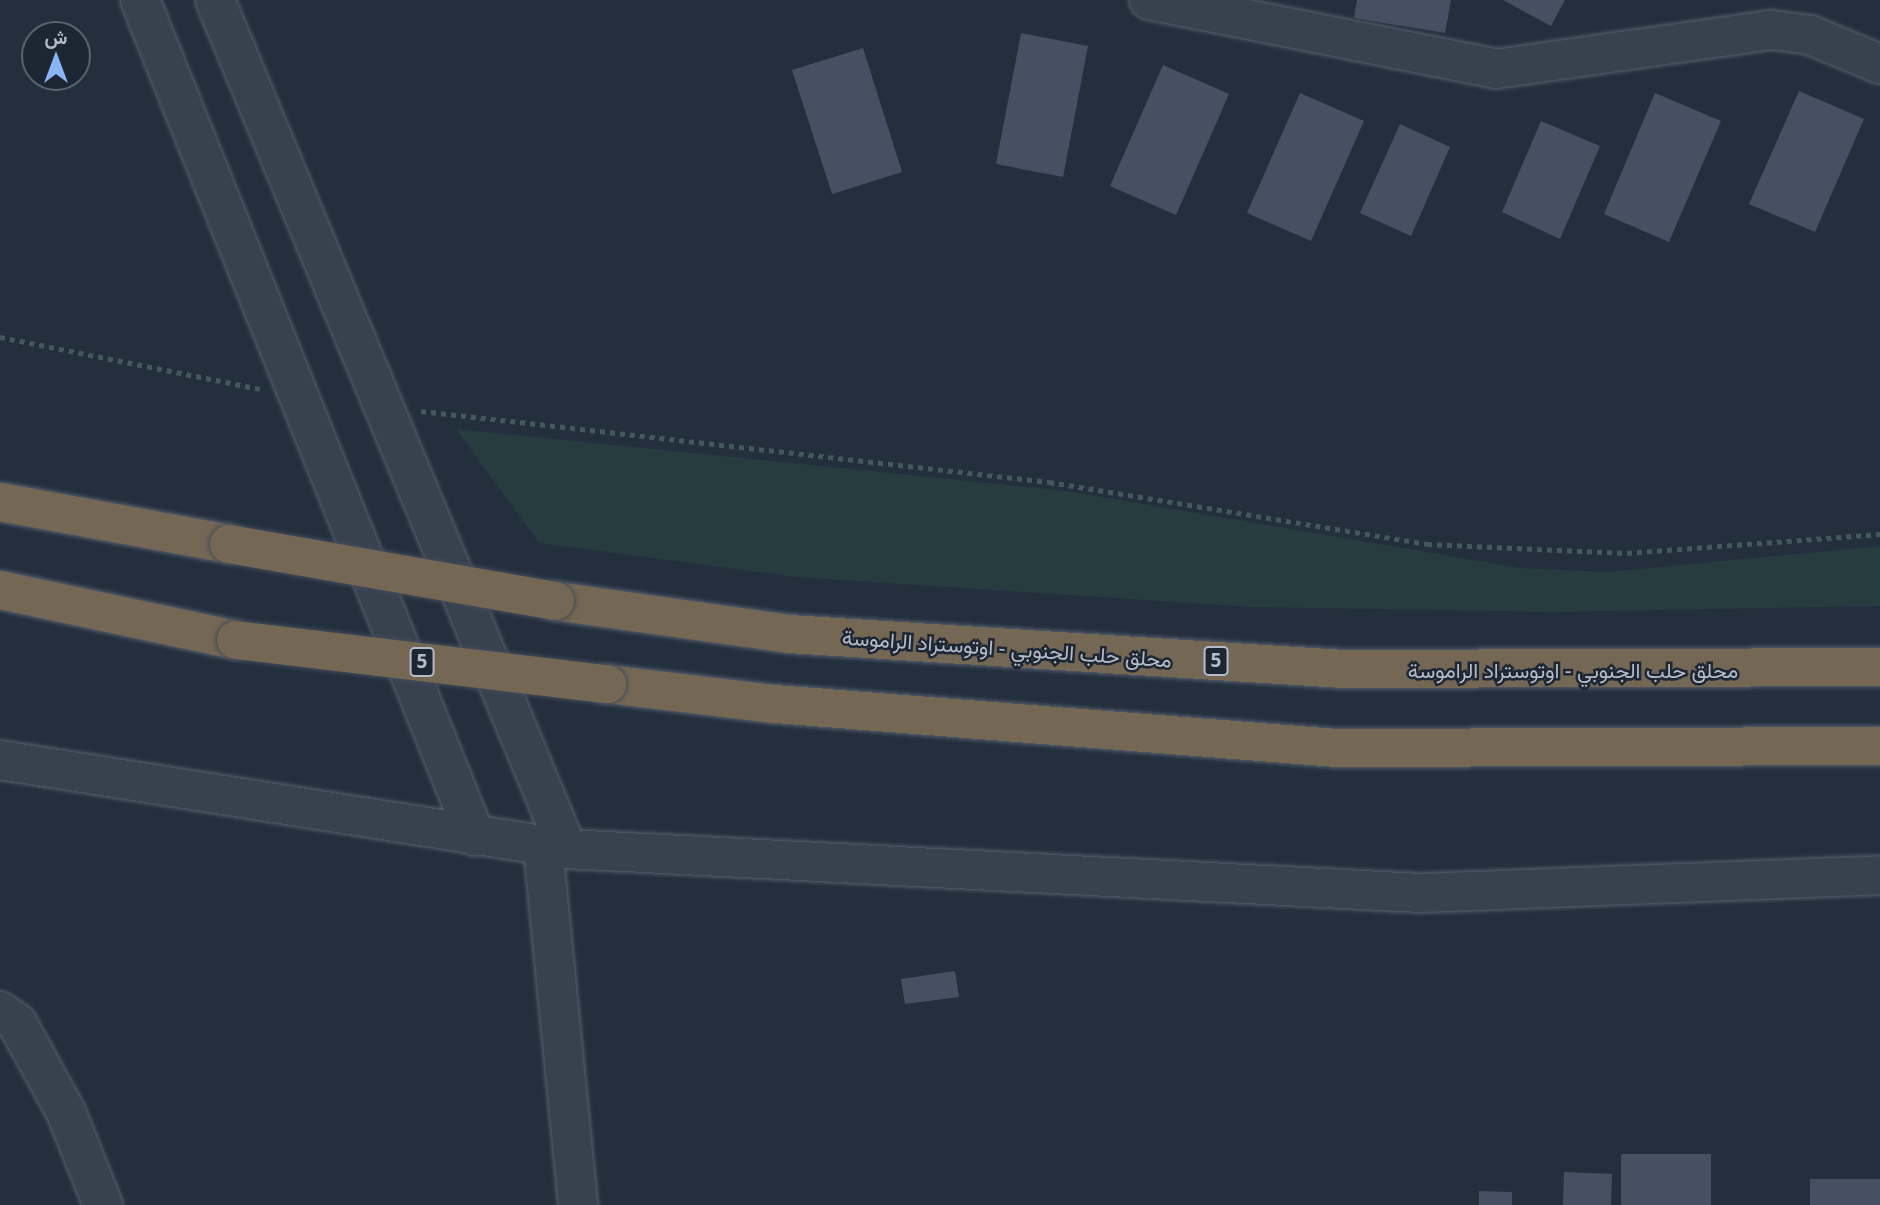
<!DOCTYPE html>
<meta charset="utf-8">
<style>
body{margin:0}
#map{position:relative;width:1880px;height:1205px;overflow:hidden;background:#242f3e;font-family:"Noto Sans",Vazirmatn,sans-serif}
div>[style]{position:absolute}
.green>*{inset:0;background:#263c3f}
.building>*{inset:0;background:#455162}
.path>*{height:4.5px;margin-top:-2.25px;transform-origin:0;background:repeating-linear-gradient(90deg,#44595c 0 5px,transparent 0 10px)}
.roads{filter:drop-shadow(0 0 2px #565f6c) drop-shadow(0 0 2px #565f6c)}
.minor>*{height:38px;margin:-19px;padding:0 19px;transform-origin:19px;border-radius:19px;background:#38414e}
.highway>*{height:38px;margin:-19px;padding:0 19px;transform-origin:19px;border-radius:19px;background:#746855}
.bridges{filter:drop-shadow(0 0 2px #434c59) drop-shadow(0 0 2px #434c59)}
.highway-bridge>*{height:38px;margin:-19px;padding:0 19px;transform-origin:19px;border-radius:19px;background:#746855}
span{translate:-50% -50%;white-space:nowrap;text-align:center;line-height:1.15;-webkit-text-stroke:5px #1d2633;paint-order:stroke}
.shield-label span{padding:2px 5px;background:#1d2633;border:2px solid;border-radius:5px;-webkit-text-stroke-width:0}
.shield-label{font-size:19px;color:#b4bcc9;font-weight:700}
.street-label{font-size:21px;color:#b4bcc9}
.north{position:absolute;left:21px;top:21px;width:70px;height:70px;box-sizing:border-box;background:#1d2633;border:2px solid #59626f;border-radius:50%;rotate:0deg;font-size:19px;font-weight:700;line-height:28px;text-align:center;color:#b4bcc9}
.north::after{content:'';display:block;margin:auto;width:24px;height:32px;background:#8ab4f8;clip-path:polygon(50% 0,100% 100%,50% 72%,0 100%)}
</style>
<div id="map">
<div class="green">
<div style="clip-path:polygon(456px 429px,1067px 491px,1520px 568px,1608px 572px,1880px 546px,1880px 606px,1553px 612px,1251px 607px,796px 577px,539px 543px)"></div>
</div>
<div class="building">
<div style="clip-path:polygon(1357px 0,1451px 0,1445px 33px,1354px 18px)"></div>
<div style="clip-path:polygon(1503px 0,1565px 0,1551px 26px)"></div>
<div style="clip-path:polygon(1021px 33px,1088px 46px,1063px 177px,996px 164px)"></div>
<div style="clip-path:polygon(863px 48px,902px 172px,832px 194px,792px 70px)"></div>
<div style="clip-path:polygon(1163px 65px,1229px 94px,1176px 215px,1110px 186px)"></div>
<div style="clip-path:polygon(1799px 91px,1864px 119px,1815px 232px,1749px 204px)"></div>
<div style="clip-path:polygon(1300px 93px,1364px 121px,1311px 241px,1247px 213px)"></div>
<div style="clip-path:polygon(1655px 93px,1721px 121px,1669px 242px,1604px 214px)"></div>
<div style="clip-path:polygon(1541px 121px,1600px 146px,1560px 239px,1502px 212px)"></div>
<div style="clip-path:polygon(1400px 124px,1450px 147px,1411px 236px,1360px 213px)"></div>
<div style="clip-path:polygon(955px 971px,959px 997px,905px 1004px,901px 979px)"></div>
<div style="clip-path:polygon(1621px 1154px,1711px 1154px,1711px 1205px,1621px 1205px)"></div>
<div style="clip-path:polygon(1564px 1172px,1612px 1174px,1611px 1205px,1563px 1205px)"></div>
<div style="clip-path:polygon(1810px 1179px,1880px 1179px,1880px 1205px,1810px 1205px)"></div>
<div style="clip-path:polygon(1479px 1191px,1512px 1192px,1512px 1205px,1479px 1205px)"></div>
</div>
<div class="path">
<div style="left:0;top:337px;width:265px;rotate:11.3deg"></div>
<div style="left:421px;top:411px;width:632px;rotate:6.45deg"></div>
<div style="left:1049px;top:482px;width:383px;rotate:9.3deg"></div>
<div style="left:1427px;top:544px;width:200px;rotate:2.6deg"></div>
<div style="left:1627px;top:553px;width:254px;rotate:-4.3deg"></div>
</div>
<div class="roads">
<div class="minor">
<div style="left:140px;top:0;width:901px;rotate:68.16deg"></div>
<div style="left:215px;top:0;width:919px;rotate:67.48deg"></div>
<div style="left:1149px;top:0;width:354px;rotate:11.2deg"></div>
<div style="left:1496px;top:69px;width:278px;rotate:-8.1deg"></div>
<div style="left:1771px;top:30px;width:39px;rotate:7deg"></div>
<div style="left:1810px;top:35px;width:76px;rotate:22.5deg"></div>
<div style="left:0;top:760px;width:574px;rotate:8.92deg"></div>
<div style="left:567px;top:849px;width:854px;rotate:2.95deg"></div>
<div style="left:1420px;top:893px;width:460px;rotate:-2.2deg"></div>
<div style="left:543px;top:847px;width:360px;rotate:84.4deg"></div>
<div style="left:0;top:1011px;width:21px;rotate:35deg"></div>
<div style="left:17px;top:1023px;width:102px;rotate:61.2deg"></div>
<div style="left:66px;top:1112px;width:100px;rotate:68.3deg"></div>
</div>
<div class="highway">
<div style="left:0;top:502px;width:233px;rotate:10.4deg"></div>
<div style="left:0;top:590px;width:241px;rotate:12deg"></div>
<div style="left:555px;top:601px;width:236px;rotate:8deg"></div>
<div style="left:789px;top:634px;width:556px;rotate:3.61deg"></div>
<div style="left:1344px;top:669px;width:536px;rotate:-0.21deg"></div>
<div style="left:607px;top:684px;width:169px;rotate:6.8deg"></div>
<div style="left:775px;top:704px;width:563px;rotate:4.48deg"></div>
<div style="left:1336px;top:748px;width:544px;rotate:-0.21deg"></div>
</div>
</div>
<div class="bridges">
<div class="highway-bridge">
<div style="left:229px;top:544px;width:331px;rotate:9.9deg"></div>
<div style="left:236px;top:640px;width:374px;rotate:6.8deg"></div>
</div>
</div>
<div class="shield-label">
<span style="left:1216px;top:661px">5</span>
<span style="left:422px;top:662px">5</span>
</div>
<div class="street-label">
<span style="left:1007px;top:648px;rotate:4deg">محلق حلب الجنوبي - اوتوستراد الراموسة</span>
<span style="left:1573px;top:670px">محلق حلب الجنوبي - اوتوستراد الراموسة</span>
</div>
<div class="north">ش</div>
</div>
